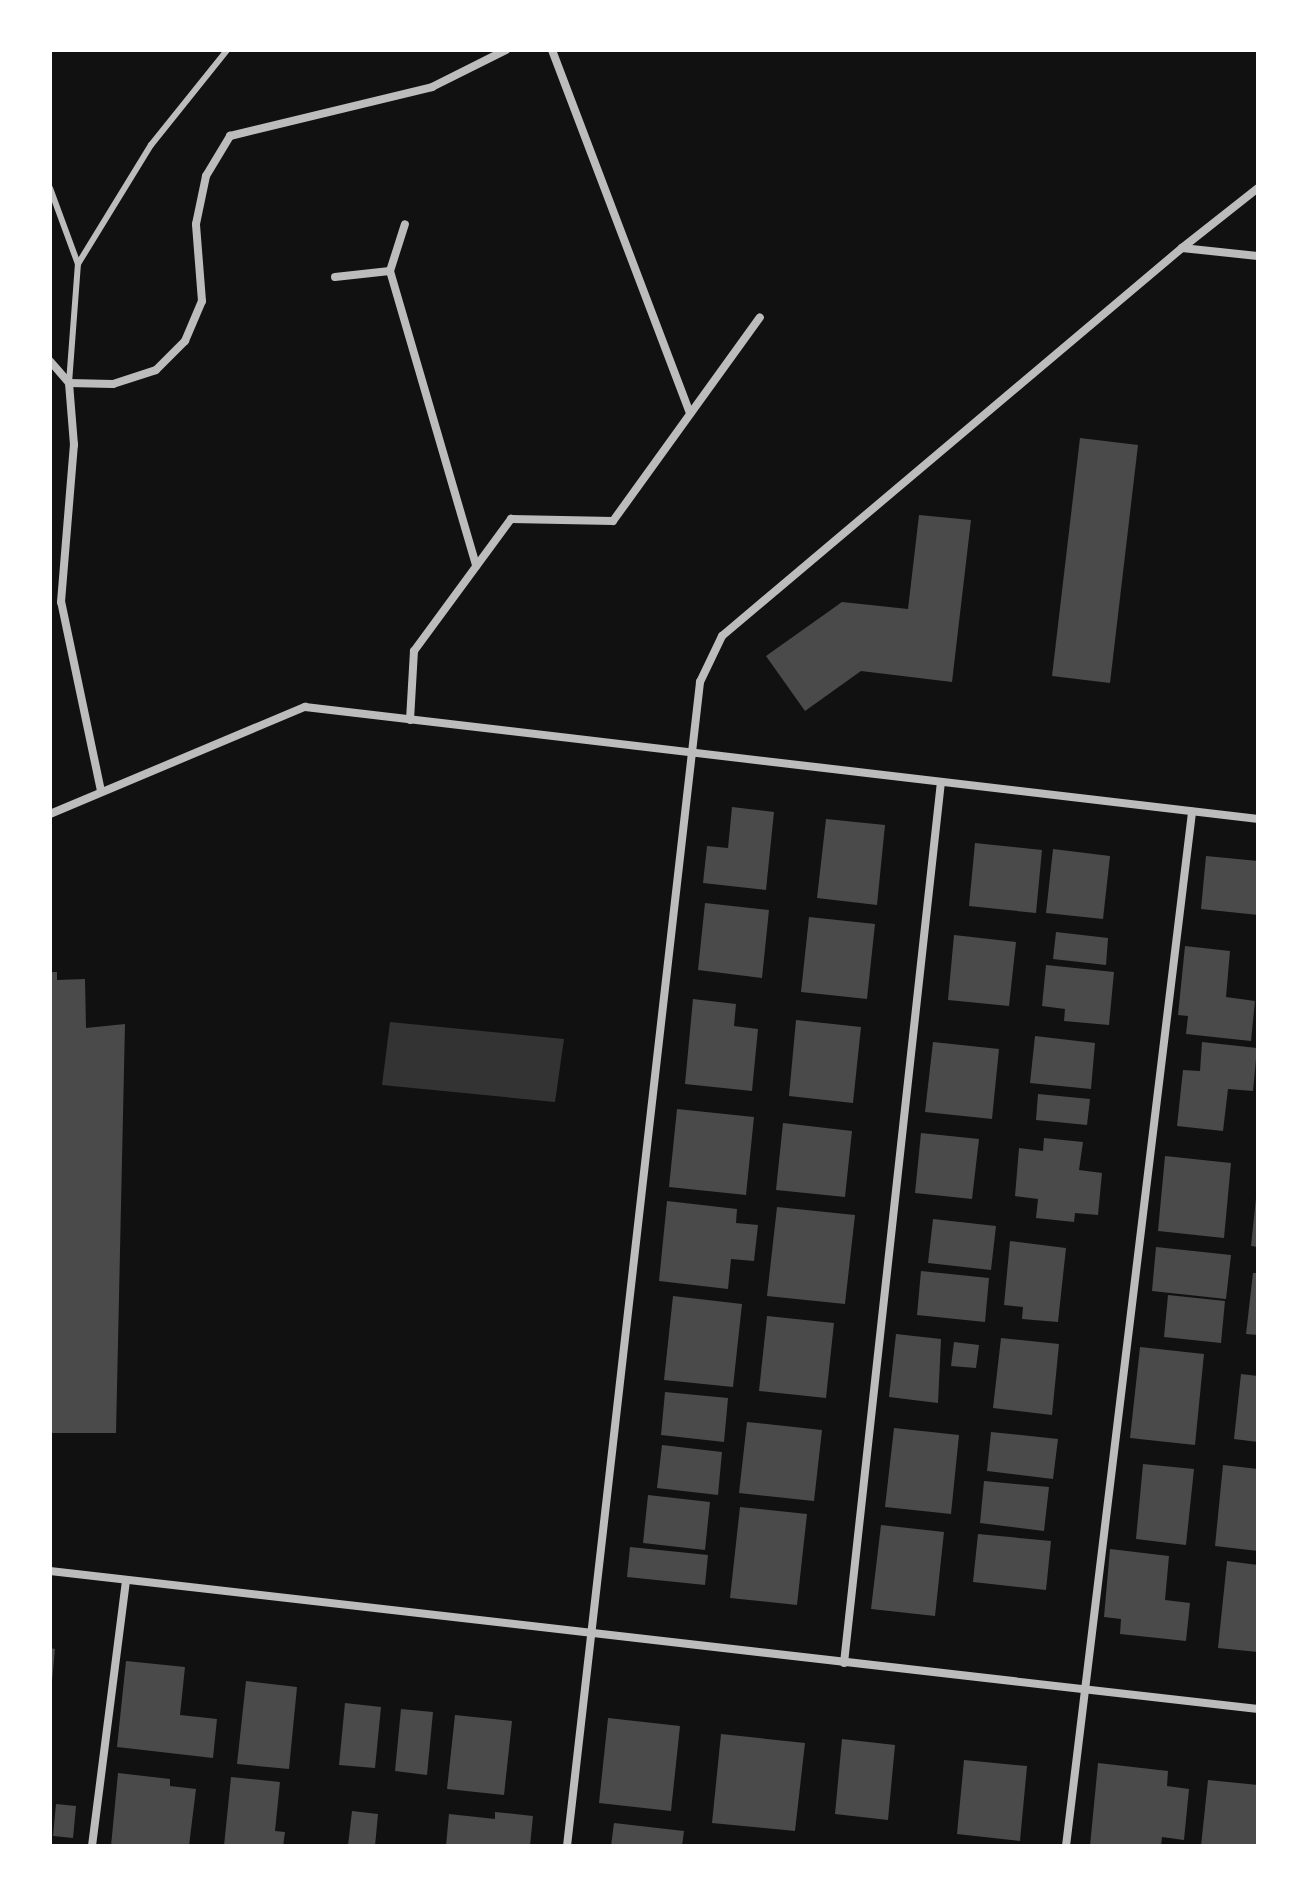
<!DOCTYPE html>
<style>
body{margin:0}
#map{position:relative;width:1308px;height:1896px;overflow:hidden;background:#111;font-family:"Source Sans 3",sans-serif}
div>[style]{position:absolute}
.water>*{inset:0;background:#333}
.building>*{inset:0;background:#4a4a4a}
.service>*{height:6px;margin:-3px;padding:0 3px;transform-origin:3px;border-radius:3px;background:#bcbcbc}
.minor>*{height:8px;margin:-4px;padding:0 4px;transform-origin:4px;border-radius:4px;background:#bcbcbc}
span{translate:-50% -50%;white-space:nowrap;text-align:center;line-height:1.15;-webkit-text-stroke:6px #fff;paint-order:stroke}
.frame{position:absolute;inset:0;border:52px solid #fff;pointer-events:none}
</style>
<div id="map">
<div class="water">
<div style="clip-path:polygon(390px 1022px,564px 1039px,555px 1102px,382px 1085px)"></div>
</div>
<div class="building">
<div style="clip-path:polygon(1080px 438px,1138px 445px,1110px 683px,1052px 676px)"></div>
<div style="clip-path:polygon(919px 515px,971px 520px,952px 682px,861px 671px,805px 711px,766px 656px,842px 602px,908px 609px)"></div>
<div style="clip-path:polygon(732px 807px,774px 812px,766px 890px,703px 883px,707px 846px,728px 848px)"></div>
<div style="clip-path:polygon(826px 819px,885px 825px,877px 905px,817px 898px)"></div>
<div style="clip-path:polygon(975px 843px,1042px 850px,1036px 913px,969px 906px)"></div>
<div style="clip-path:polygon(1053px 849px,1110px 856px,1103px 919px,1046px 913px)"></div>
<div style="clip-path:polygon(1206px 856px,1258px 861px,1258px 915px,1201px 909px)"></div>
<div style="clip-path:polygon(705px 903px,769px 910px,762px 978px,698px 970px)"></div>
<div style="clip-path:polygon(809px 917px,875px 924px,867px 999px,801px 992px)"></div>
<div style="clip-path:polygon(1056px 932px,1108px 938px,1106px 965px,1053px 959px)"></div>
<div style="clip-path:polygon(954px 935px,1016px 942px,1009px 1006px,948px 1000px)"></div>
<div style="clip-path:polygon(1185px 946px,1230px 951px,1226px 997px,1255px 1001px,1251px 1041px,1186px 1034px,1188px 1016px,1178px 1015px)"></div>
<div style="clip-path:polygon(1046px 965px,1114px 972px,1109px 1025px,1064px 1021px,1065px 1009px,1042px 1006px)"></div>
<div style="clip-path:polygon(50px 972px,57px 972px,57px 980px,85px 979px,86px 1028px,125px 1024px,116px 1433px,50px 1433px)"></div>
<div style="clip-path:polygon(693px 999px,736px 1004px,734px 1026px,758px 1029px,752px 1091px,685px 1084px)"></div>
<div style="clip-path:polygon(796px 1020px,861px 1027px,853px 1103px,789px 1096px)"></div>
<div style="clip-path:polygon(1035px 1036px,1095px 1043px,1091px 1089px,1030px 1083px)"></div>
<div style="clip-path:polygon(933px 1042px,999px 1049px,992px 1119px,925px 1112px)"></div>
<div style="clip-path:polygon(1202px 1042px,1257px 1048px,1253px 1091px,1228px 1089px,1223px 1131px,1177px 1126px,1183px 1070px,1200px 1071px)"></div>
<div style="clip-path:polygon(1038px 1094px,1090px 1099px,1087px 1125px,1036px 1120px)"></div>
<div style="clip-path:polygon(677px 1109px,754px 1117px,746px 1195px,669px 1187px)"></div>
<div style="clip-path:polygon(783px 1123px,852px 1131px,845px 1197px,776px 1190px)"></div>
<div style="clip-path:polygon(921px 1133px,979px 1139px,972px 1199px,915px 1193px)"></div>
<div style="clip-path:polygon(1044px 1138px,1083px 1142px,1079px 1170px,1102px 1173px,1098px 1215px,1075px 1213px,1074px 1222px,1036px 1218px,1038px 1199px,1015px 1196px,1019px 1148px,1043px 1151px)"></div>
<div style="clip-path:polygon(1165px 1156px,1231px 1163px,1224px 1238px,1158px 1231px)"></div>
<div style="clip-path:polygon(1256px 1198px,1258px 1198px,1258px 1247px,1251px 1246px)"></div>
<div style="clip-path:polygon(667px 1201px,737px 1209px,736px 1223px,758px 1225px,754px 1261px,731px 1259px,728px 1289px,659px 1281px)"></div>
<div style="clip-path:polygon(777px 1207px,855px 1215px,845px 1304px,767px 1296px)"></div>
<div style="clip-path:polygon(933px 1219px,996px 1226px,991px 1270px,928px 1263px)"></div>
<div style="clip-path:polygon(1010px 1241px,1066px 1248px,1058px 1322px,1022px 1319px,1023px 1307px,1004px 1305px)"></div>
<div style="clip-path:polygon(1156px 1247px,1231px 1255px,1226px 1299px,1152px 1291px)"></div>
<div style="clip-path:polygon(921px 1271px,989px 1278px,985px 1322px,917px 1315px)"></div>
<div style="clip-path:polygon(1253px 1273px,1258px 1273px,1258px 1335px,1246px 1334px)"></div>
<div style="clip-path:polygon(1168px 1295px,1225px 1301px,1221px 1343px,1164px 1337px)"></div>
<div style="clip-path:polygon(673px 1296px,742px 1304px,733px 1387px,664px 1380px)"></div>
<div style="clip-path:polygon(767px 1316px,834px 1323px,826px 1398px,759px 1391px)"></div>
<div style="clip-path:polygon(896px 1334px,941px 1339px,938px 1403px,889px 1397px)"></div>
<div style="clip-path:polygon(1001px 1338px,1059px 1344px,1052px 1415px,993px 1408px)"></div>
<div style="clip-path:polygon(954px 1342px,979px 1345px,976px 1368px,951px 1366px)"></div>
<div style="clip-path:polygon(1140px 1347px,1204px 1354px,1195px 1445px,1130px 1438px)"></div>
<div style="clip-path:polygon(1241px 1374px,1258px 1376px,1258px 1442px,1234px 1439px)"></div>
<div style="clip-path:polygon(665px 1392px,728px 1398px,724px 1442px,661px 1435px)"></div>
<div style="clip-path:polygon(747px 1422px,822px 1430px,814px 1501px,739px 1493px)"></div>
<div style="clip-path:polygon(894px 1428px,959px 1435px,951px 1514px,885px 1507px)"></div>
<div style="clip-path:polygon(991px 1432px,1058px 1439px,1053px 1479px,987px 1471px)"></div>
<div style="clip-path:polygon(662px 1445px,722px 1452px,718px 1495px,657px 1488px)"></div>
<div style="clip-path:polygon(1143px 1464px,1194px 1469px,1186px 1545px,1136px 1539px)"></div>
<div style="clip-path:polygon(1223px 1465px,1258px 1469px,1258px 1551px,1215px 1546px)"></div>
<div style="clip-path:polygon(984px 1481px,1049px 1487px,1044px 1531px,980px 1523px)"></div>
<div style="clip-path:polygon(648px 1495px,710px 1502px,705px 1550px,643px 1543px)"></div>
<div style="clip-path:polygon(740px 1507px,807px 1514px,797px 1605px,730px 1598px)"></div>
<div style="clip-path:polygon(881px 1525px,944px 1532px,935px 1616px,871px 1609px)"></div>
<div style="clip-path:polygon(978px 1534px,1051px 1541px,1046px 1590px,973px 1582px)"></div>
<div style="clip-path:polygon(630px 1547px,708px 1555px,705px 1585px,627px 1577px)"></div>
<div style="clip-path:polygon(1110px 1549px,1169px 1556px,1165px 1600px,1190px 1603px,1186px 1641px,1120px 1634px,1121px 1619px,1104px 1617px)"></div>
<div style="clip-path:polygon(1227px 1561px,1258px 1565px,1258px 1652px,1218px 1648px)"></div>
<div style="clip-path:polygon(50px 1648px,55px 1649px,52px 1681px,50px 1681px)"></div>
<div style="clip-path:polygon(126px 1661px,185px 1667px,180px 1715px,217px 1719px,213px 1758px,117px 1747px)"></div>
<div style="clip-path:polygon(246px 1681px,297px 1687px,289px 1769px,237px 1764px)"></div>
<div style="clip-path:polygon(345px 1703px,381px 1707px,375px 1768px,339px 1765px)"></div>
<div style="clip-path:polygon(401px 1709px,433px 1712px,427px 1775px,395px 1771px)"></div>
<div style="clip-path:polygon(455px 1715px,512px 1721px,504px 1795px,447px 1789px)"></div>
<div style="clip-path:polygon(608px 1718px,680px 1726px,671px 1811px,599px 1803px)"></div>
<div style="clip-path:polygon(721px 1734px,805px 1743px,795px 1831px,712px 1823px)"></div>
<div style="clip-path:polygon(842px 1739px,895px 1745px,888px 1820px,835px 1814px)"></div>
<div style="clip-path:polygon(964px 1760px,1027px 1766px,1020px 1841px,957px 1834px)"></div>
<div style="clip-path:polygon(1098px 1763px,1168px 1771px,1167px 1786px,1189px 1789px,1184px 1840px,1162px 1837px,1161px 1846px,1090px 1846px)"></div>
<div style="clip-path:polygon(118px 1773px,170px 1779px,170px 1786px,196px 1789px,189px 1846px,111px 1846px)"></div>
<div style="clip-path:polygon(231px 1777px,280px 1782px,275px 1831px,285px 1832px,283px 1846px,224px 1846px)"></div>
<div style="clip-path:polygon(1208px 1780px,1258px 1785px,1258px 1846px,1201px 1846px)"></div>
<div style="clip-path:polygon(56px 1804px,76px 1806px,73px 1838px,53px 1836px)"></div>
<div style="clip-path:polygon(352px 1811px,378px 1814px,375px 1846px,348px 1846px)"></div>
<div style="clip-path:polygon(495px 1812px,533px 1816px,530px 1846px,446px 1846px,449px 1814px,495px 1819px)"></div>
<div style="clip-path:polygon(614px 1823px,684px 1831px,682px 1846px,611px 1846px)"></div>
</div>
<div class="service">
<div style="left:50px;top:188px;width:81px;rotate:69.8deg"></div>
<div style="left:69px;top:383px;width:119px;rotate:-85.7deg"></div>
<div style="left:78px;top:264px;width:140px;rotate:-58.5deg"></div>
<div style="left:151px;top:145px;width:122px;rotate:-51.3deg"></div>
</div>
<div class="minor">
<div style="left:552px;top:50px;width:389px;rotate:69.2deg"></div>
<div style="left:1182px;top:248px;width:76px;rotate:6deg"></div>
<div style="left:390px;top:271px;width:307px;rotate:73.7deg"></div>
<div style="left:335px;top:277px;width:55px;rotate:-6.2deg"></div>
<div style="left:390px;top:271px;width:49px;rotate:-72.3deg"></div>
<div style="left:50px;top:361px;width:29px;rotate:49deg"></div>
<div style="left:410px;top:720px;width:69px;rotate:-86.7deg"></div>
<div style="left:414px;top:651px;width:164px;rotate:-53.7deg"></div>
<div style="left:511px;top:519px;width:102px;rotate:1.1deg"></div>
<div style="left:613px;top:521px;width:251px;rotate:-54.2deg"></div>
<div style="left:101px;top:791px;width:193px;rotate:-101.9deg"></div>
<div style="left:61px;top:602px;width:158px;rotate:-85.3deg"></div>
<div style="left:74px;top:445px;width:62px;rotate:-94.6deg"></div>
<div style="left:69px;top:383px;width:44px;rotate:1.3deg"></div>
<div style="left:113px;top:384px;width:45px;rotate:-18deg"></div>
<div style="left:156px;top:370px;width:41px;rotate:-45deg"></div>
<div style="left:185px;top:341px;width:43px;rotate:-67deg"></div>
<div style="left:202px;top:301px;width:77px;rotate:-94.5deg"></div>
<div style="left:196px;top:224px;width:49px;rotate:-78.2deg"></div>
<div style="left:206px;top:176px;width:47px;rotate:-59deg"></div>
<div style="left:230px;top:136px;width:208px;rotate:-13.6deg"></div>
<div style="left:432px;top:87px;width:83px;rotate:-26.6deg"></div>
<div style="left:50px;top:814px;width:277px;rotate:-22.8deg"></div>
<div style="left:305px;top:707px;width:960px;rotate:6.7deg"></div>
<div style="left:50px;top:1571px;width:1216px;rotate:6.52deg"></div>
<div style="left:844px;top:1663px;width:886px;rotate:-83.72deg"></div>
<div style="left:92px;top:1846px;width:266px;rotate:-82.7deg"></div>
<div style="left:567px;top:1846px;width:1172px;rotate:-83.48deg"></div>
<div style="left:700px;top:682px;width:51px;rotate:-64.4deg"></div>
<div style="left:722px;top:636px;width:602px;rotate:-40.15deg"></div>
<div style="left:1182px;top:248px;width:97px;rotate:-38.3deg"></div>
<div style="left:1066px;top:1846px;width:1042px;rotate:-83.05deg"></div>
</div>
<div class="frame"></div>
</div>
